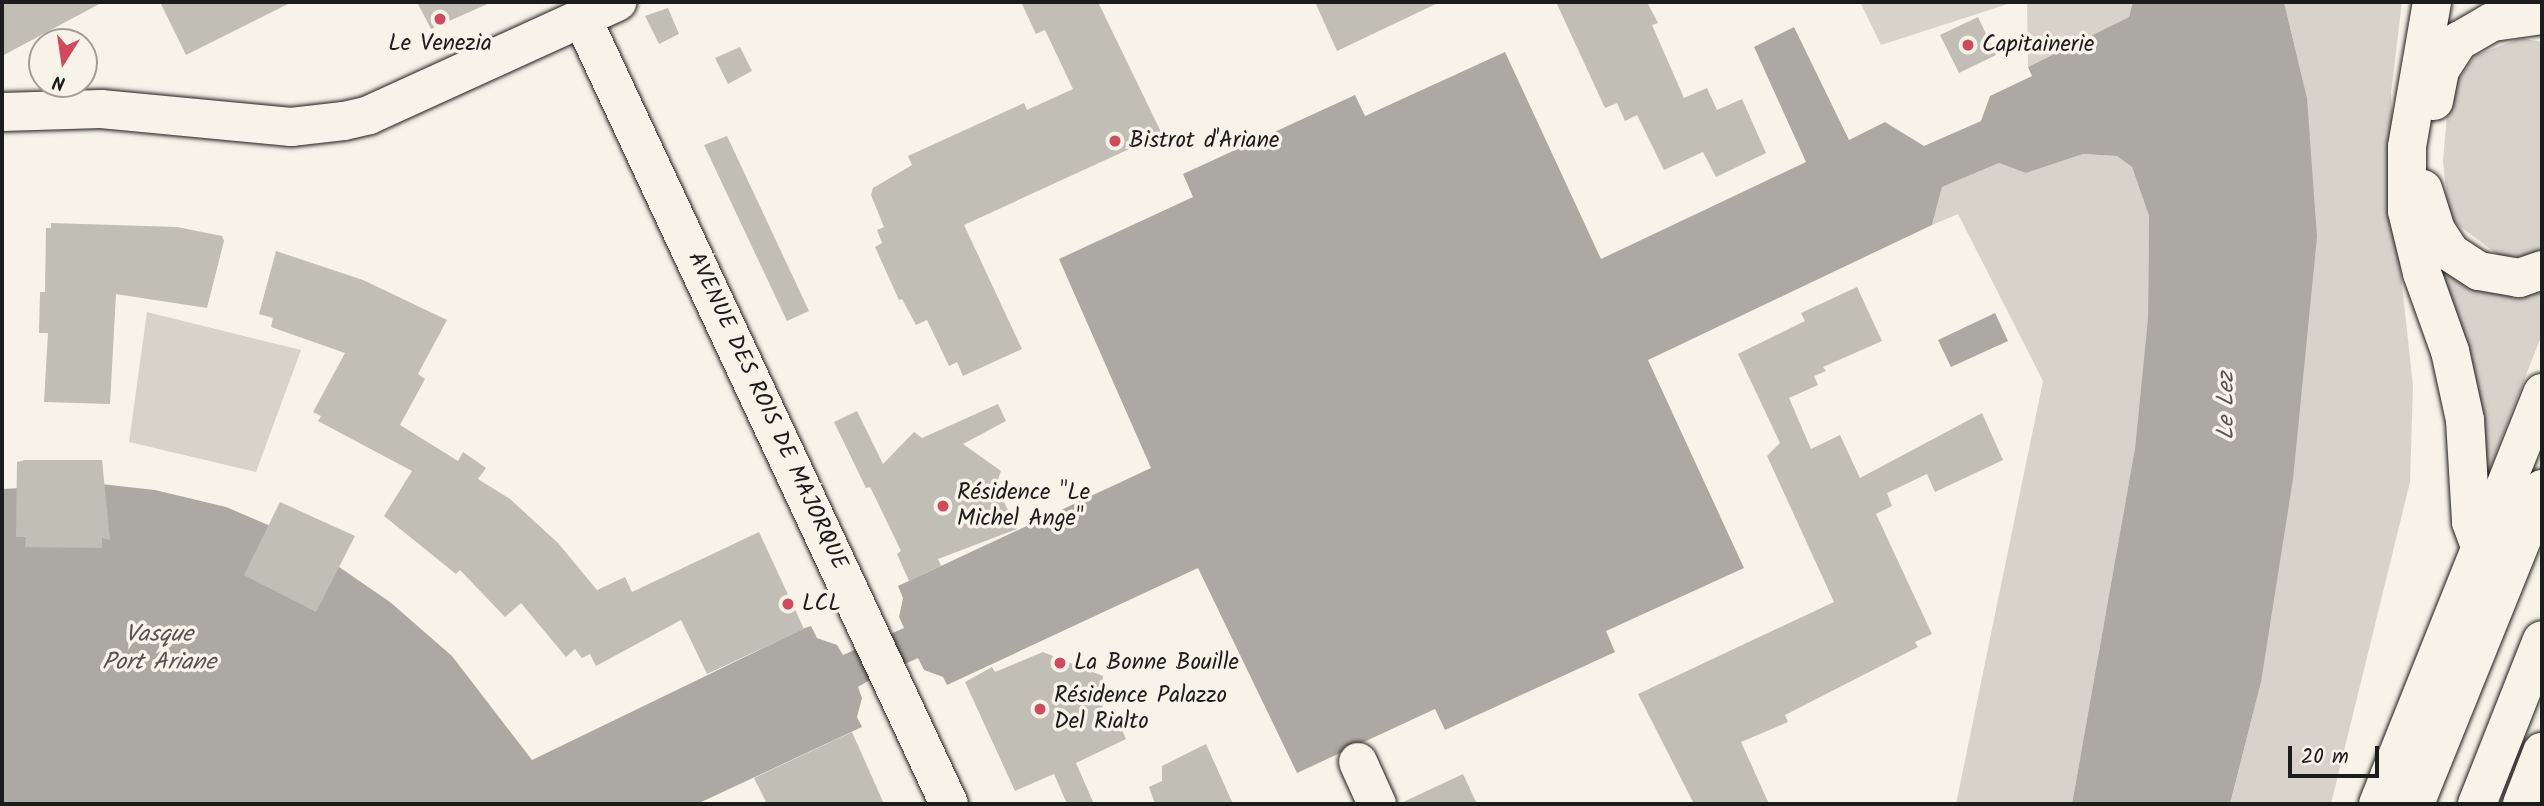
<!DOCTYPE html>
<meta charset="utf-8">
<style>
body{margin:0}
#map{position:relative;width:2544px;height:806px;overflow:hidden;background:#f7f3e8;font-family:Kalam,sans-serif}
div>[style]{position:absolute}
.green>*{inset:0;background:#d7d3cb}
.water>*{inset:0;background:#aca9a2}
.building>*{inset:0;background:#c0beb5}
.roads{filter:drop-shadow(0 0 2px #1c1c1c) drop-shadow(0 0 2px #1c1c1c)}
.minor>*{height:38px;margin:-19px;padding:0 19px;transform-origin:19px;border-radius:19px;background:#f7f3e8}
.major>*{height:38px;margin:-19px;padding:0 19px;transform-origin:19px;border-radius:19px;background:#f7f3e8}
.dots>*{width:19px;height:19px;translate:-50% -50%;box-sizing:border-box;border:4px solid #f7f3e8;border-radius:50%}
span{translate:-50% -50%;white-space:nowrap;text-align:center;line-height:1.15;-webkit-text-stroke:7px #f7f3e8;paint-order:stroke}
.poi-label{font-size:23px;color:#1c1c1c}
.left{translate:0 -50%;text-align:left}
.street-label{font-size:23px;color:#1c1c1c}
.water-label{font-size:24px;color:#565452;font-style:italic}
.frame{position:absolute;inset:0;border:4px solid #1c1c1c;pointer-events:none}
.north{position:absolute;left:28px;top:28px;width:70px;height:70px;box-sizing:border-box;background:#f7f3e8;border:2px solid #9f9d96;border-radius:50%;rotate:192deg;font-size:19px;font-weight:700;line-height:28px;text-align:center;color:#1c1c1c}
.north::after{content:'';display:block;margin:auto;width:24px;height:32px;background:#d1495b;clip-path:polygon(50% 0,100% 100%,50% 72%,0 100%)}
.scale{position:absolute;left:2288px;top:746px;width:91px;height:32px;box-sizing:border-box;border:4px solid #1c1c1c;border-top:0;padding-left:9px;font-size:21px;line-height:24px;white-space:nowrap;color:#1c1c1c;-webkit-text-stroke:5px #f7f3e8;paint-order:stroke}
</style>
<div id="map">
<div class="green">
<div style="clip-path:polygon(1860px 2px,2014px 2px,1881px 45px)"></div>
<div style="clip-path:polygon(2027px 2px,2133px 2px,2129px 17px,2028px 67px)"></div>
<div style="clip-path:polygon(2284px 2px,2402px 2px,2391px 93px,2397px 238px,2413px 386px,2410px 482px,2331px 804px,2230px 804px,2261px 682px,2307px 98px)"></div>
<div style="clip-path:polygon(2521px 38px,2542px 42px,2542px 251px,2533px 256px,2501px 257px,2449px 218px,2443px 161px,2449px 92px,2476px 55px)"></div>
<div style="clip-path:polygon(2083px 154px,2117px 156px,2132px 167px,2149px 216px,2148px 319px,2135px 448px,2072px 804px,1956px 804px,2043px 381px,1958px 214px,1932px 225px,1942px 187px,1999px 163px,2026px 173px)"></div>
<div style="clip-path:polygon(2426px 252px,2542px 288px,2542px 334px,2485px 481px)"></div>
<div style="clip-path:polygon(147px 312px,301px 350px,256px 472px,129px 442px)"></div>
</div>
<div class="water">
<div style="clip-path:polygon(2133px 2px,2284px 2px,2307px 98px,2317px 237px,2293px 479px,2261px 682px,2230px 804px,2072px 804px,2135px 448px,2148px 318px,2149px 216px,2132px 167px,2117px 156px,2083px 154px,2026px 173px,1999px 163px,1942px 187px,1932px 225px,1648px 360px,1744px 568px,1606px 631px,1615px 652px,1445px 730px,1435px 709px,1297px 773px,1198px 568px,947px 685px,943px 677px,924px 670px,918px 658px,868px 681px,858px 687px,862px 698px,857px 717px,862px 727px,697px 804px,2px 804px,2px 489px,101px 484px,155px 490px,226px 507px,294px 536px,390px 602px,452px 656px,532px 760px,805px 628px,811px 626px,817px 638px,837px 645px,843px 655px,904px 628px,899px 617px,903px 598px,898px 586px,1151px 468px,1059px 259px,1193px 197px,1183px 174px,1355px 95px,1365px 116px,1505px 52px,1601px 259px,1806px 162px,1754px 47px,1794px 27px,1849px 140px,1885px 122px,1924px 146px,1981px 121px,1990px 96px,2032px 76px,2028px 67px,2129px 17px)"></div>
<div style="clip-path:polygon(1995px 313px,2008px 341px,1951px 367px,1938px 340px)"></div>
</div>
<div class="building">
<div style="clip-path:polygon(2px 2px,103px 2px,2px 56px)"></div>
<div style="clip-path:polygon(160px 2px,292px 2px,186px 55px)"></div>
<div style="clip-path:polygon(417px 2px,492px 2px,431px 29px)"></div>
<div style="clip-path:polygon(1021px 2px,1098px 2px,1162px 134px,964px 225px,1022px 349px,963px 376px,957px 362px,949px 366px,927px 320px,916px 325px,902px 299px,899px 300px,875px 247px,882px 243px,877px 230px,884px 227px,871px 195px,873px 188px,912px 165px,908px 156px,1024px 103px,1027px 110px,1073px 89px,1045px 30px,1036px 34px)"></div>
<div style="clip-path:polygon(1315px 2px,1440px 2px,1337px 51px)"></div>
<div style="clip-path:polygon(1556px 2px,1647px 2px,1658px 23px,1652px 25px,1684px 98px,1707px 88px,1717px 110px,1742px 99px,1766px 153px,1716px 177px,1703px 152px,1664px 170px,1637px 115px,1625px 121px,1617px 103px,1605px 108px)"></div>
<div style="clip-path:polygon(668px 8px,679px 34px,659px 44px,645px 16px)"></div>
<div style="clip-path:polygon(1978px 17px,1996px 55px,1959px 73px,1940px 35px)"></div>
<div style="clip-path:polygon(740px 47px,752px 71px,728px 84px,715px 58px)"></div>
<div style="clip-path:polygon(727px 136px,809px 311px,787px 321px,704px 145px)"></div>
<div style="clip-path:polygon(51px 223px,177px 227px,222px 236px,224px 241px,207px 308px,116px 294px,110px 404px,44px 402px,48px 333px,39px 333px,40px 292px,45px 292px,46px 228px,51px 228px)"></div>
<div style="clip-path:polygon(276px 251px,363px 280px,447px 320px,418px 374px,425px 379px,400px 425px,458px 461px,463px 452px,486px 468px,478px 479px,510px 499px,558px 543px,597px 590px,625px 577px,632px 592px,759px 532px,804px 629px,707px 674px,681px 620px,596px 666px,590px 654px,582px 658px,575px 649px,566px 657px,521px 603px,505px 617px,460px 570px,456px 574px,384px 516px,412px 471px,318px 421px,321px 416px,313px 412px,345px 353px,271px 327px,273px 318px,259px 314px)"></div>
<div style="clip-path:polygon(1857px 287px,1882px 341px,1823px 367px,1826px 371px,1814px 376px,1818px 385px,1789px 398px,1811px 449px,1840px 435px,1860px 478px,1982px 413px,2003px 460px,1935px 492px,1927px 474px,1887px 493px,1892px 506px,1876px 514px,1932px 634px,1915px 642px,1918px 647px,1785px 715px,1788px 722px,1741px 742px,1769px 804px,1694px 804px,1638px 694px,1834px 602px,1767px 456px,1780px 443px,1738px 354px,1805px 321px,1801px 313px)"></div>
<div style="clip-path:polygon(998px 404px,1006px 421px,963px 444px,1001px 471px,996px 485px,1017px 529px,938px 559px,941px 566px,909px 581px,897px 554px,901px 551px,876px 499px,870px 487px,866px 488px,834px 422px,857px 411px,883px 464px,914px 432px,922px 438px)"></div>
<div style="clip-path:polygon(25px 460px,102px 460px,110px 540px,102px 538px,102px 548px,25px 547px,26px 537px,16px 537px,17px 462px)"></div>
<div style="clip-path:polygon(280px 502px,355px 536px,316px 612px,244px 575px)"></div>
<div style="clip-path:polygon(1043px 652px,1103px 676px,1102px 725px,1117px 719px,1126px 739px,1076px 763px,1094px 804px,1067px 804px,1054px 774px,1015px 791px,965px 682px,992px 667px,995px 672px)"></div>
<div style="clip-path:polygon(852px 732px,884px 804px,767px 804px,754px 778px)"></div>
<div style="clip-path:polygon(1206px 744px,1233px 804px,1155px 804px,1149px 787px,1162px 781px,1162px 766px)"></div>
<div style="clip-path:polygon(1463px 774px,1477px 804px,1399px 804px,1448px 781px)"></div>
</div>
<div class="roads">
<div class="minor">
<div style="left:582px;top:18px;width:867px;rotate:64.97deg"></div>
<div style="left:2px;top:112px;width:99px;rotate:-1.7deg"></div>
<div style="left:101px;top:109px;width:191px;rotate:5.4deg"></div>
<div style="left:291px;top:127px;width:53px;rotate:-6.5deg"></div>
<div style="left:344px;top:121px;width:26px;rotate:-13deg"></div>
<div style="left:369px;top:115px;width:273px;rotate:-24.5deg"></div>
<div style="left:1358px;top:762px;width:46px;rotate:65.7deg"></div>
</div>
<div class="major">
<div style="left:2432px;top:2px;width:147px;rotate:99.8deg"></div>
<div style="left:2407px;top:147px;width:64px;rotate:90deg"></div>
<div style="left:2407px;top:211px;width:64px;rotate:76.4deg"></div>
<div style="left:2422px;top:273px;width:83px;rotate:70.3deg"></div>
<div style="left:2450px;top:351px;width:71px;rotate:77.7deg"></div>
<div style="left:2465px;top:420px;width:102px;rotate:86.6deg"></div>
<div style="left:2471px;top:522px;width:27px;rotate:70deg"></div>
<div style="left:2434px;top:101px;width:32px;rotate:-79deg"></div>
<div style="left:2440px;top:70px;width:35px;rotate:-57deg"></div>
<div style="left:2459px;top:41px;width:38px;rotate:-30deg"></div>
<div style="left:2492px;top:22px;width:50px;rotate:-8deg"></div>
<div style="left:2423px;top:189px;width:43px;rotate:72.4deg"></div>
<div style="left:2436px;top:230px;width:27px;rotate:57deg"></div>
<div style="left:2451px;top:253px;width:33px;rotate:33deg"></div>
<div style="left:2479px;top:271px;width:41px;rotate:9.9deg"></div>
<div style="left:2519px;top:278px;width:24px;rotate:-19deg"></div>
<div style="left:2378px;top:804px;width:443px;rotate:-68.2deg"></div>
<div style="left:2415px;top:804px;width:340px;rotate:-68deg"></div>
<div style="left:2477px;top:804px;width:176px;rotate:-68.4deg"></div>
<div style="left:2522px;top:804px;width:56px;rotate:-69deg"></div>
</div>
</div>
<div class="dots">
<div style="left:440px;top:19px;background:#d1495b"></div>
<div style="left:1968px;top:45px;background:#d1495b"></div>
<div style="left:1115px;top:141px;background:#d1495b"></div>
<div style="left:943px;top:506px;background:#d1495b"></div>
<div style="left:788px;top:604px;background:#d1495b"></div>
<div style="left:1060px;top:663px;background:#d1495b"></div>
<div style="left:1040px;top:709px;background:#d1495b"></div>
</div>
<div class="poi-label">
<span style="left:440px;top:44px">Le Venezia</span>
<span class="left" style="left:1982px;top:45px">Capitainerie</span>
<span class="left" style="left:1129px;top:141px">Bistrot d'Ariane</span>
<span class="left" style="left:957px;top:506px">Résidence "Le<br>Michel Ange"</span>
<span class="left" style="left:802px;top:604px">LCL</span>
<span class="left" style="left:1074px;top:663px">La Bonne Bouille</span>
<span class="left" style="left:1054px;top:709px">Résidence Palazzo<br>Del Rialto</span>
</div>
<div class="street-label">
<span style="left:767px;top:411px;rotate:65deg">AVENUE DES ROIS DE MAJORQUE</span>
</div>
<div class="water-label">
<span style="left:2227px;top:406px;rotate:-90deg">Le Lez</span>
<span style="left:159px;top:649px">Vasque<br>Port Ariane</span>
</div>
<div class="frame"></div>
<div class="north">N</div>
<div class="scale">20 m</div>
</div>
